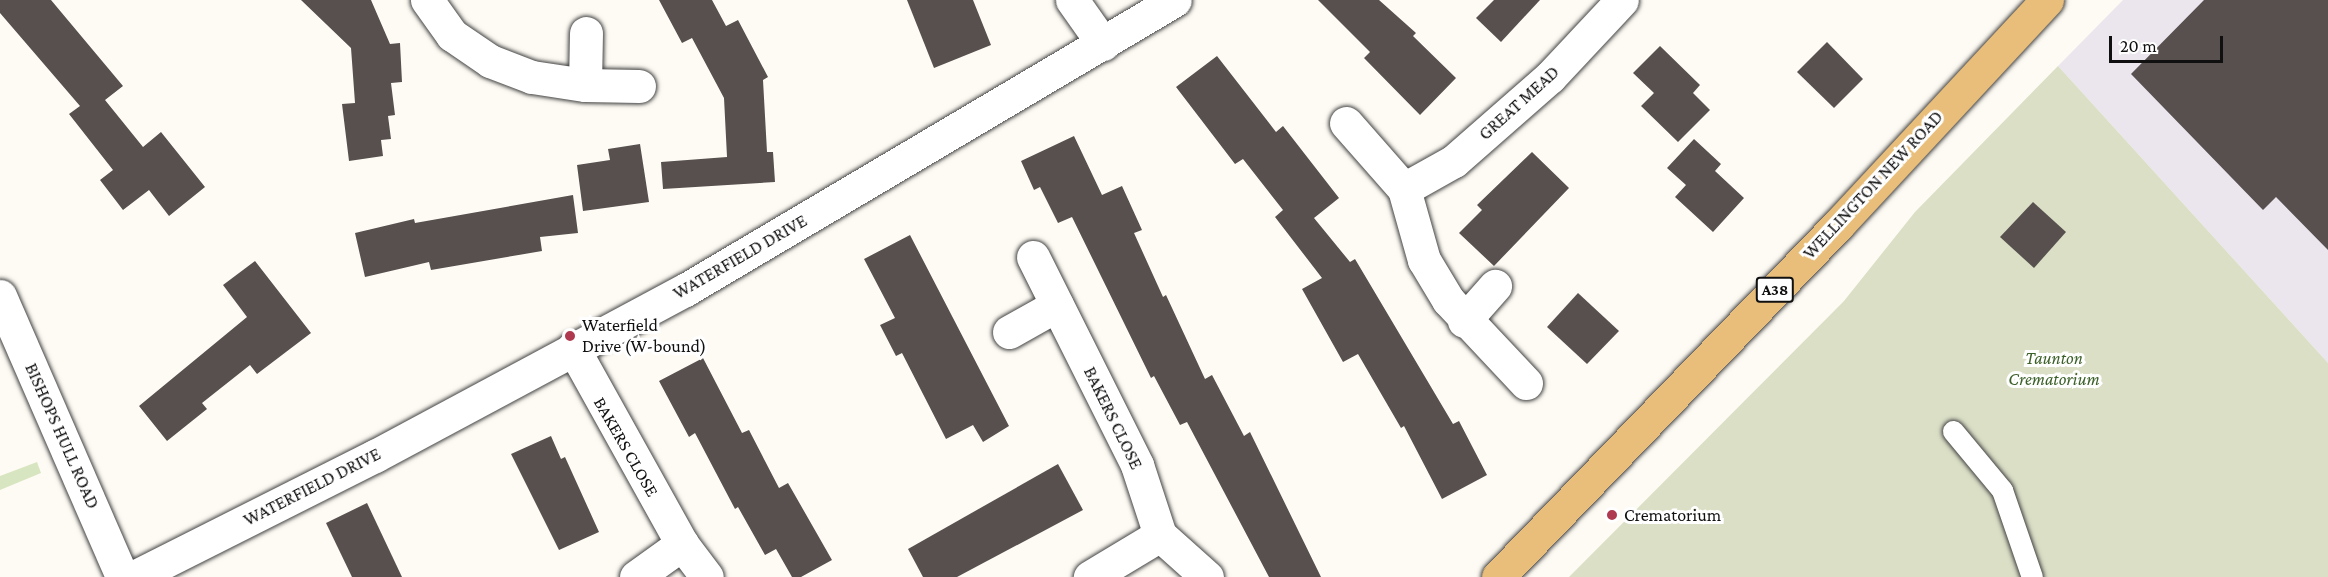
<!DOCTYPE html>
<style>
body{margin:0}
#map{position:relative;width:2328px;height:577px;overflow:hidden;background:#fefbf4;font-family:"Crimson Pro",serif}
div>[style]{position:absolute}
.industrial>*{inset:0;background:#ebe6ed}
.green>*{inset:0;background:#d8e5c1}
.cemetery>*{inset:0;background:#dadfc6}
.building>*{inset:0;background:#57504e}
.roads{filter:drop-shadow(0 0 2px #434343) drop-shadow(0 0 2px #434343)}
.service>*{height:21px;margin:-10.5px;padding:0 10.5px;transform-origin:10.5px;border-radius:10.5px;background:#fff}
.minor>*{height:33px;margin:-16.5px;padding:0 16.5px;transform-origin:16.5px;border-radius:16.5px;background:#fff}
.primary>*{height:33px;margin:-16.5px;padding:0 16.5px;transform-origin:16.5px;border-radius:16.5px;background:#e8be7a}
.dots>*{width:16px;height:16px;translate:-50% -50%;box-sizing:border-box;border:3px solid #fff;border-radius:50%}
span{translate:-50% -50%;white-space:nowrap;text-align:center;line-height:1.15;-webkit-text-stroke:6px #fff;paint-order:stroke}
.shield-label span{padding:2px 4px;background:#fff;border:2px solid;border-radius:4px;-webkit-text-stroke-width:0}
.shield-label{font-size:16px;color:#101010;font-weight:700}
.street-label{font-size:18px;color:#101010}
.poi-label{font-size:18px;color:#101010}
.left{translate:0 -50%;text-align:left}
.park-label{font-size:18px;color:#3b6028;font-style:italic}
.scale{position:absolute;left:2109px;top:36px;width:114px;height:27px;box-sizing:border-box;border:3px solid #101010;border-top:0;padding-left:8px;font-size:18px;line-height:21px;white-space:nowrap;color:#101010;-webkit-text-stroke:4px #fff;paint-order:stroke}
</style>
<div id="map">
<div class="industrial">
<div style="clip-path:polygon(2123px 0,2328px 0,2328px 363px,2058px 66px)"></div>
</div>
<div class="green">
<div style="clip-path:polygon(37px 462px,41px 473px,0 490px,0 476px)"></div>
</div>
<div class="cemetery">
<div style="clip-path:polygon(2058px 66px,2328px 363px,2328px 577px,1569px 577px,1844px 301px,1915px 212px)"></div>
</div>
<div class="building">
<div style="clip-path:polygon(0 0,51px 0,123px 86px,105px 100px,143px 147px,161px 132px,205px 187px,169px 216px,149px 190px,123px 210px,100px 180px,113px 170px,69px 114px,80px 106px,0 13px)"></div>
<div style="clip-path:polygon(301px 0,371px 0,390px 44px,400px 43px,402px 82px,391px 83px,395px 115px,388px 116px,391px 139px,381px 140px,383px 156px,349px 161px,342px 104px,355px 103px,351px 48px)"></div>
<div style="clip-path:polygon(659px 0,712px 0,726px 26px,738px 20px,768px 77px,763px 80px,767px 152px,773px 152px,775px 182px,663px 189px,661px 162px,727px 157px,724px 98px,692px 38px,682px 43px)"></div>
<div style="clip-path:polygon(907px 0,973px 0,991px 45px,934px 68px)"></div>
<div style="clip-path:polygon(1318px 0,1379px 0,1416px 33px,1413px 36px,1456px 78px,1420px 115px,1364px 58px,1370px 52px)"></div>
<div style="clip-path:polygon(1494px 0,1540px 0,1501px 42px,1476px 18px)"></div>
<div style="clip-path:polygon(2204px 0,2328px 0,2328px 250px,2276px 197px,2263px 210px,2131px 74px)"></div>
<div style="clip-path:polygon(1827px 42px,1863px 79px,1834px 108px,1797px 72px)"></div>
<div style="clip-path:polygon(1660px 46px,1700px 85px,1693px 93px,1710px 110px,1678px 142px,1641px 106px,1654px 93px,1633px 73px)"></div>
<div style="clip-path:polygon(1217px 56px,1276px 132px,1283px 126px,1339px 198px,1314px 218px,1350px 262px,1355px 259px,1453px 424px,1459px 421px,1487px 475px,1442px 499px,1404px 426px,1401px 428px,1358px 354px,1343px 362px,1302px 289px,1322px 278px,1275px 217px,1283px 210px,1243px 159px,1235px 164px,1176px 87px)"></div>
<div style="clip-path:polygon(1074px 136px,1102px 195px,1122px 186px,1142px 230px,1134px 233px,1163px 297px,1166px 295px,1205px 379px,1212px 375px,1244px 436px,1250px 432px,1321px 577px,1269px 577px,1187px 422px,1180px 425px,1154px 376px,1151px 378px,1072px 217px,1058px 223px,1040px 187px,1034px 190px,1021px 161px)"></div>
<div style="clip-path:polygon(1694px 139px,1721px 164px,1715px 171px,1744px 198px,1713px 232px,1675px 197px,1686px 185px,1667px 168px)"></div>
<div style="clip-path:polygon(640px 144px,649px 202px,583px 211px,577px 165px,610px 160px,608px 149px)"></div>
<div style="clip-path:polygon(1532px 152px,1569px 188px,1494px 266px,1459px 233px,1482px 210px,1477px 205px)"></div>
<div style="clip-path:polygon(573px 195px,578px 233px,540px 237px,542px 251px,431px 270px,429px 262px,365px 277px,355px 233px,414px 219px,415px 223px)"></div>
<div style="clip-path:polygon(2033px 202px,2066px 232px,2034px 268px,2000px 237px)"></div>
<div style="clip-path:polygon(910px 235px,1009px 426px,983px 442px,973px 425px,946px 439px,902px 353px,896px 356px,880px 325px,895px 318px,864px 259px)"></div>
<div style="clip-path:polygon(255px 261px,311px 333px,257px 374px,250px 365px,202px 403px,207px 409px,167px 441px,139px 406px,247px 317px,223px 285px)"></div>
<div style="clip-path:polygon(1578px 293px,1619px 331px,1587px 364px,1547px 327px)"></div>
<div style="clip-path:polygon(703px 358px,742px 433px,749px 430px,779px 488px,788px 483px,832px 560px,801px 577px,792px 577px,776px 549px,765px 555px,738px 507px,735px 509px,695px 433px,689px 437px,659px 381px)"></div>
<div style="clip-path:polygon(551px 436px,561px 459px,565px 457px,599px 532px,559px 550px,511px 454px)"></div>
<div style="clip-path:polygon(1058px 464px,1083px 510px,957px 577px,923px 577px,908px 549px)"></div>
<div style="clip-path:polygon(367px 503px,402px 577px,352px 577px,326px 523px)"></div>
</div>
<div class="roads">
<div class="service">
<div style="left:1953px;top:431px;width:77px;rotate:50.3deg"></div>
<div style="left:2002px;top:490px;width:92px;rotate:71deg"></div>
</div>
<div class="minor">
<div style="left:427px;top:0;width:43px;rotate:54.5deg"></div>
<div style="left:452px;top:35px;width:46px;rotate:34.4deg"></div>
<div style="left:490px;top:61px;width:45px;rotate:20.9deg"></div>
<div style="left:532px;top:77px;width:54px;rotate:8.6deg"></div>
<div style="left:585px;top:85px;width:54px;rotate:1.1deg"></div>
<div style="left:1072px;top:0;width:54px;rotate:54.8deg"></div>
<div style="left:585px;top:85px;width:52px;rotate:-88.9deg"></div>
<div style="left:1346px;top:123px;width:88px;rotate:48.7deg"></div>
<div style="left:1404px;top:189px;width:57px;rotate:-29.2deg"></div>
<div style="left:1454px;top:161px;width:128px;rotate:-41.2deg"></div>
<div style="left:1550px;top:77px;width:105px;rotate:-46.9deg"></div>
<div style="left:1404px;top:189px;width:74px;rotate:74.3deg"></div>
<div style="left:1424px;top:260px;width:47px;rotate:59deg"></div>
<div style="left:1448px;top:300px;width:114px;rotate:46.8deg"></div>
<div style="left:1033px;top:257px;width:233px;rotate:63.4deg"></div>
<div style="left:1137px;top:465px;width:74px;rotate:71.8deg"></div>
<div style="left:1160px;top:535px;width:82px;rotate:149deg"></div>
<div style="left:0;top:296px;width:306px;rotate:66.5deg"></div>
<div style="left:1464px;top:321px;width:47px;rotate:-48.5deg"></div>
<div style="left:1009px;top:332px;width:55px;rotate:-29.4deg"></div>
<div style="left:573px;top:348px;width:224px;rotate:60.9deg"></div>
<div style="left:682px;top:544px;width:41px;rotate:52.9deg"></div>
<div style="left:1160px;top:535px;width:63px;rotate:41.8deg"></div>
<div style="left:134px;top:577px;width:270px;rotate:-26.7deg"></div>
<div style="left:375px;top:456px;width:352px;rotate:-28.2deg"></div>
<div style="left:685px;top:290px;width:569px;rotate:-30.62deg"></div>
<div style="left:636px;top:577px;width:57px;rotate:-35.7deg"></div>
</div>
<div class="primary">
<div style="left:1498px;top:577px;width:489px;rotate:-46deg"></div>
<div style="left:1838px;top:225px;width:307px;rotate:-47.1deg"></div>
</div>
</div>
<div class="dots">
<div style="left:570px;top:336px;background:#af394e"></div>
<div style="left:1612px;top:515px;background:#af394e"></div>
</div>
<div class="shield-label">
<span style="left:1775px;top:290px">A38</span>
</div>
<div class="street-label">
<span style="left:1519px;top:103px;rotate:-42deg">GREAT MEAD</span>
<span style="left:1873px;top:185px;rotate:-47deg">WELLINGTON NEW ROAD</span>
<span style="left:740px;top:257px;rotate:-30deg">WATERFIELD DRIVE</span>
<span style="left:1113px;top:418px;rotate:64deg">BAKERS CLOSE</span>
<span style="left:62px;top:436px;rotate:66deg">BISHOPS HULL ROAD</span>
<span style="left:626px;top:447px;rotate:60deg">BAKERS CLOSE</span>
<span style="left:312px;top:487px;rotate:-27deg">WATERFIELD DRIVE</span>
</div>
<div class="poi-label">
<span class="left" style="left:582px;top:336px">Waterfield<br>Drive (W-bound)</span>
<span class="left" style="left:1624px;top:515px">Crematorium</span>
</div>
<div class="park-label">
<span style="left:2054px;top:369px">Taunton<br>Crematorium</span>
</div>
<div class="scale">20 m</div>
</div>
